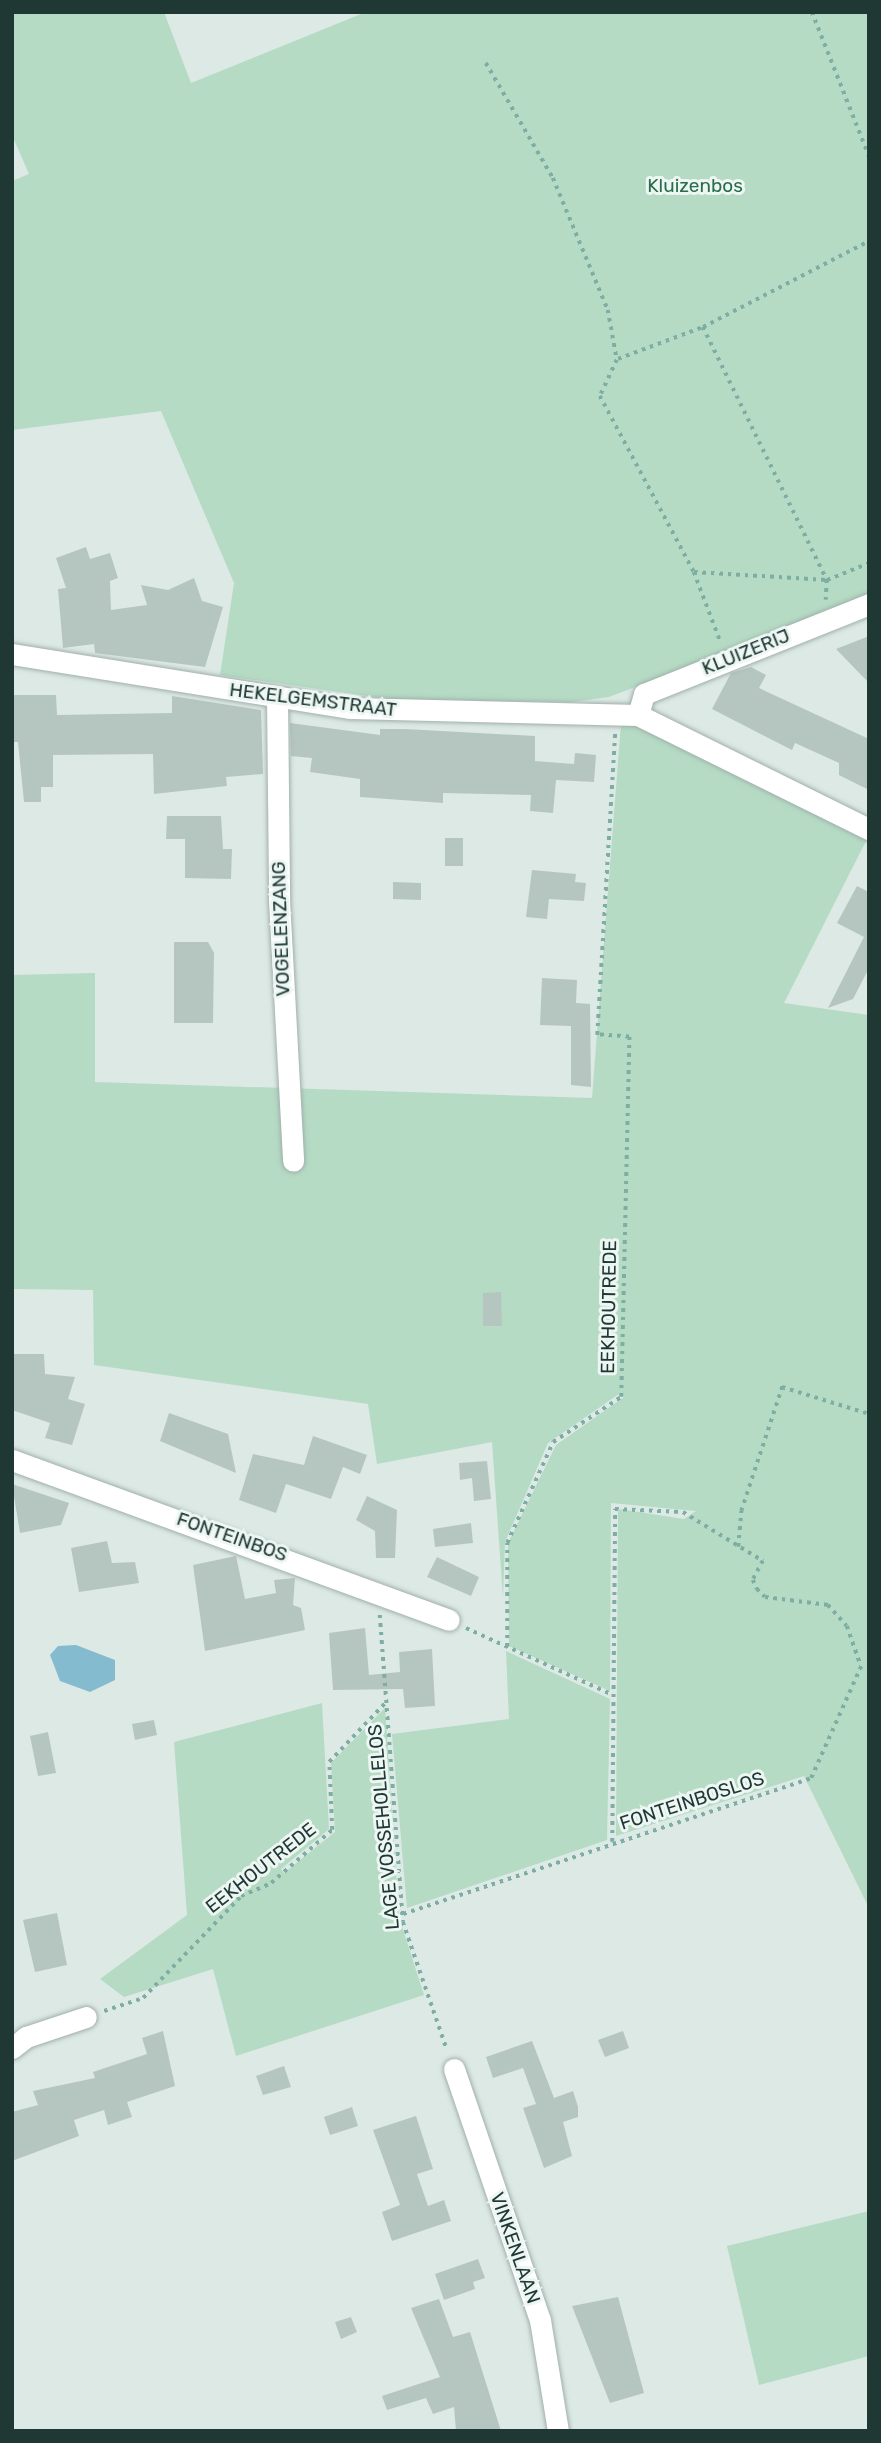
<!DOCTYPE html>
<style>
body{margin:0}
#map{position:relative;width:881px;height:2443px;overflow:hidden;background:#dde9e5;font-family:Rubik,sans-serif}
div>[style]{position:absolute}
.green>*{inset:0;background:#b5dbc4}
.water>*{inset:0;background:#84bbcf}
.building>*{inset:0;background:#b5c6c1}
.path>*{height:3.5px;margin-top:-1.75px;transform-origin:0;background:repeating-linear-gradient(90deg,#7dada3 0 3.5px,transparent 0 8.5px)}
.roads{filter:drop-shadow(0 0 2px #a0b0ac) drop-shadow(0 0 2px #a0b0ac)}
.street>*{height:21px;margin:-10.5px;padding:0 10.5px;transform-origin:10.5px;border-radius:10.5px;background:#fff}
.secondary>*{height:21px;margin:-10.5px;padding:0 10.5px;transform-origin:10.5px;border-radius:10.5px;background:#fff}
span{translate:-50% -50%;white-space:nowrap;text-align:center;line-height:1.15;-webkit-text-stroke:6px #edf6f2;paint-order:stroke}
.park-label{font-size:19px;color:#296e4c}
.street-label{font-size:19px;color:#1f3834}
.frame{position:absolute;inset:0;border:14px solid #1f3834;pointer-events:none}
</style>
<div id="map">
<div class="green">
<div style="clip-path:polygon(12px 12px,164px 12px,191px 83px,366px 12px,869px 12px,869px 597px,609px 697px,572px 702px,395px 700px,220px 675px,234px 583px,161px 411px,12px 430px,12px 181px,29px 174px,12px 135px)"></div>
<div style="clip-path:polygon(621px 723px,646px 728px,867px 839px,784px 1003px,869px 1015px,869px 1908px,804px 1776px,616px 1836px,618px 1509px,684px 1519px,696px 1511px,611px 1503px,610px 1691px,509px 1646px,508px 1543px,556px 1445px,624px 1397px,619px 1394px,548px 1443px,505px 1542px,503px 1598px,492px 1442px,377px 1464px,368px 1404px,94px 1365px,93px 1290px,12px 1289px,12px 975px,95px 973px,95px 1082px,592px 1098px)"></div>
<div style="clip-path:polygon(506px 1651px,610px 1699px,607px 1840px,407px 1908px,392px 1734px,509px 1719px)"></div>
<div style="clip-path:polygon(322px 1703px,329px 1829px,281px 1869px,284px 1873px,335px 1832px,331px 1763px,385px 1708px,399px 1917px,424px 1995px,236px 2056px,213px 1969px,124px 1997px,100px 1979px,187px 1915px,174px 1742px)"></div>
<div style="clip-path:polygon(869px 2211px,869px 2356px,759px 2385px,727px 2246px)"></div>
</div>
<div class="water">
<div style="clip-path:polygon(76px 1645px,115px 1660px,115px 1680px,90px 1692px,60px 1681px,50px 1655px,58px 1646px)"></div>
</div>
<div class="building">
<div style="clip-path:polygon(86px 547px,90px 559px,110px 553px,118px 578px,110px 581px,111px 610px,147px 605px,141px 585px,168px 590px,194px 578px,202px 601px,223px 607px,205px 667px,95px 653px,94px 644px,63px 648px,58px 589px,66px 588px,56px 558px)"></div>
<div style="clip-path:polygon(869px 636px,869px 683px,836px 649px)"></div>
<div style="clip-path:polygon(751px 667px,766px 675px,759px 688px,869px 739px,869px 790px,839px 775px,839px 763px,795px 743px,792px 750px,712px 709px,731px 673px)"></div>
<div style="clip-path:polygon(12px 695px,56px 695px,57px 715px,172px 713px,172px 696px,261px 710px,263px 774px,226px 777px,227px 786px,154px 794px,153px 754px,53px 755px,53px 787px,41px 787px,41px 802px,24px 802px,18px 742px,12px 742px)"></div>
<div style="clip-path:polygon(290px 723px,380px 735px,380px 729px,405px 729px,535px 736px,535px 761px,574px 764px,575px 753px,596px 755px,594px 782px,556px 780px,553px 813px,530px 811px,531px 795px,443px 793px,443px 803px,360px 797px,360px 779px,310px 772px,312px 758px,291px 756px)"></div>
<div style="clip-path:polygon(167px 816px,221px 816px,223px 849px,232px 849px,231px 879px,185px 878px,185px 839px,166px 839px)"></div>
<div style="clip-path:polygon(445px 838px,463px 838px,463px 866px,445px 866px)"></div>
<div style="clip-path:polygon(532px 870px,576px 874px,575px 882px,586px 883px,584px 901px,549px 899px,547px 919px,526px 917px)"></div>
<div style="clip-path:polygon(393px 882px,421px 883px,421px 900px,393px 899px)"></div>
<div style="clip-path:polygon(857px 886px,869px 892px,869px 968px,853px 999px,828px 1008px,864px 937px,837px 923px)"></div>
<div style="clip-path:polygon(174px 942px,208px 942px,214px 953px,213px 1023px,174px 1023px)"></div>
<div style="clip-path:polygon(542px 978px,577px 980px,576px 1003px,590px 1004px,591px 1087px,571px 1085px,571px 1026px,540px 1025px)"></div>
<div style="clip-path:polygon(501px 1292px,502px 1326px,483px 1326px,483px 1293px)"></div>
<div style="clip-path:polygon(12px 1354px,44px 1354px,45px 1374px,75px 1377px,68px 1399px,85px 1404px,72px 1445px,45px 1438px,50px 1423px,12px 1410px)"></div>
<div style="clip-path:polygon(169px 1413px,228px 1434px,236px 1473px,160px 1441px)"></div>
<div style="clip-path:polygon(313px 1436px,367px 1455px,360px 1474px,343px 1467px,331px 1499px,286px 1484px,276px 1513px,239px 1500px,253px 1454px,304px 1465px)"></div>
<div style="clip-path:polygon(487px 1461px,491px 1499px,474px 1501px,472px 1478px,460px 1480px,459px 1463px)"></div>
<div style="clip-path:polygon(12px 1484px,69px 1503px,61px 1525px,20px 1533px)"></div>
<div style="clip-path:polygon(367px 1496px,397px 1510px,395px 1558px,376px 1558px,375px 1531px,356px 1520px)"></div>
<div style="clip-path:polygon(471px 1523px,473px 1543px,435px 1547px,433px 1529px)"></div>
<div style="clip-path:polygon(107px 1541px,112px 1563px,135px 1562px,139px 1583px,79px 1592px,71px 1548px)"></div>
<div style="clip-path:polygon(236px 1556px,245px 1599px,276px 1593px,274px 1580px,295px 1578px,293px 1605px,301px 1608px,305px 1630px,205px 1651px,193px 1565px)"></div>
<div style="clip-path:polygon(437px 1557px,479px 1577px,471px 1596px,427px 1577px)"></div>
<div style="clip-path:polygon(365px 1628px,369px 1675px,400px 1672px,399px 1652px,432px 1649px,435px 1706px,405px 1708px,403px 1689px,333px 1690px,329px 1633px)"></div>
<div style="clip-path:polygon(154px 1720px,157px 1735px,135px 1740px,132px 1724px)"></div>
<div style="clip-path:polygon(48px 1732px,56px 1773px,38px 1776px,30px 1736px)"></div>
<div style="clip-path:polygon(57px 1913px,67px 1965px,35px 1972px,23px 1920px)"></div>
<div style="clip-path:polygon(163px 2031px,175px 2086px,127px 2102px,132px 2117px,108px 2125px,104px 2110px,74px 2120px,79px 2136px,12px 2161px,12px 2112px,38px 2105px,33px 2091px,95px 2078px,93px 2072px,147px 2054px,142px 2038px)"></div>
<div style="clip-path:polygon(623px 2031px,629px 2048px,605px 2057px,598px 2040px)"></div>
<div style="clip-path:polygon(532px 2041px,554px 2098px,573px 2091px,578px 2107px,578px 2117px,563px 2122px,572px 2156px,544px 2168px,523px 2108px,536px 2104px,523px 2068px,493px 2078px,486px 2057px)"></div>
<div style="clip-path:polygon(284px 2066px,291px 2087px,263px 2095px,256px 2076px)"></div>
<div style="clip-path:polygon(352px 2107px,358px 2126px,330px 2135px,324px 2117px)"></div>
<div style="clip-path:polygon(416px 2116px,433px 2169px,417px 2174px,428px 2206px,444px 2200px,451px 2221px,392px 2241px,382px 2212px,400px 2205px,373px 2130px)"></div>
<div style="clip-path:polygon(478px 2259px,485px 2278px,473px 2282px,475px 2289px,444px 2300px,435px 2274px)"></div>
<div style="clip-path:polygon(618px 2297px,644px 2393px,610px 2403px,572px 2306px)"></div>
<div style="clip-path:polygon(439px 2299px,453px 2337px,470px 2332px,501px 2431px,456px 2431px,454px 2407px,433px 2414px,426px 2398px,387px 2410px,382px 2396px,440px 2377px,411px 2308px)"></div>
<div style="clip-path:polygon(351px 2317px,357px 2332px,341px 2339px,335px 2322px)"></div>
</div>
<div class="path">
<div style="left:812px;top:12px;width:155px;rotate:68.4deg"></div>
<div style="left:486px;top:63px;width:133px;rotate:59.8deg"></div>
<div style="left:553px;top:178px;width:143px;rotate:67.4deg"></div>
<div style="left:608px;top:310px;width:51px;rotate:79.8deg"></div>
<div style="left:617px;top:360px;width:40px;rotate:115deg"></div>
<div style="left:600px;top:396px;width:200px;rotate:61.9deg"></div>
<div style="left:694px;top:572px;width:76px;rotate:69.2deg"></div>
<div style="left:703px;top:327px;width:282px;rotate:63.9deg"></div>
<div style="left:827px;top:580px;width:20px;rotate:93deg"></div>
<div style="left:618px;top:359px;width:91px;rotate:-20.6deg"></div>
<div style="left:703px;top:327px;width:187px;rotate:-27.4deg"></div>
<div style="left:694px;top:572px;width:133px;rotate:3.4deg"></div>
<div style="left:827px;top:580px;width:45px;rotate:-22deg"></div>
<div style="left:738px;top:1547px;width:36px;rotate:-85deg"></div>
<div style="left:741px;top:1511px;width:131px;rotate:-71.7deg"></div>
<div style="left:782px;top:1387px;width:91px;rotate:17.2deg"></div>
<div style="left:380px;top:1615px;width:308px;rotate:85.7deg"></div>
<div style="left:403px;top:1922px;width:135px;rotate:71deg"></div>
<div style="left:466px;top:1628px;width:162px;rotate:24.5deg"></div>
<div style="left:507px;top:1647px;width:104px;rotate:-90deg"></div>
<div style="left:507px;top:1543px;width:111px;rotate:-65.5deg"></div>
<div style="left:553px;top:1442px;width:82px;rotate:-33.5deg"></div>
<div style="left:621px;top:1397px;width:360px;rotate:-88.7deg"></div>
<div style="left:629px;top:1037px;width:32px;rotate:-176deg"></div>
<div style="left:597px;top:1035px;width:304px;rotate:-86.6deg"></div>
<div style="left:612px;top:1842px;width:333px;rotate:-89.5deg"></div>
<div style="left:615px;top:1509px;width:68px;rotate:2.5deg"></div>
<div style="left:683px;top:1512px;width:94px;rotate:31.5deg"></div>
<div style="left:763px;top:1561px;width:21px;rotate:118deg"></div>
<div style="left:753px;top:1580px;width:10px;rotate:66deg"></div>
<div style="left:757px;top:1589px;width:11px;rotate:45deg"></div>
<div style="left:765px;top:1597px;width:64px;rotate:7.2deg"></div>
<div style="left:828px;top:1605px;width:28px;rotate:48deg"></div>
<div style="left:847px;top:1626px;width:42px;rotate:70.7deg"></div>
<div style="left:403px;top:1914px;width:430px;rotate:-18.4deg"></div>
<div style="left:811px;top:1778px;width:123px;rotate:-65.9deg"></div>
<div style="left:104px;top:2011px;width:41px;rotate:-18.4deg"></div>
<div style="left:143px;top:1998px;width:141px;rotate:-46.1deg"></div>
<div style="left:241px;top:1896px;width:33px;rotate:-23deg"></div>
<div style="left:271px;top:1883px;width:81px;rotate:-41deg"></div>
<div style="left:332px;top:1830px;width:68px;rotate:-92.5deg"></div>
<div style="left:329px;top:1762px;width:84px;rotate:-46.4deg"></div>
</div>
<div class="roads">
<div class="street">
<div style="left:277px;top:697px;width:203px;rotate:89.4deg"></div>
<div style="left:279px;top:900px;width:261px;rotate:86.9deg"></div>
<div style="left:12px;top:1460px;width:465px;rotate:20.1deg"></div>
<div style="left:12px;top:2048px;width:18px;rotate:-38deg"></div>
<div style="left:26px;top:2037px;width:63px;rotate:-18.4deg"></div>
<div style="left:454px;top:2069px;width:265px;rotate:71.1deg"></div>
<div style="left:540px;top:2320px;width:112px;rotate:80.8deg"></div>
</div>
<div class="secondary">
<div style="left:12px;top:654px;width:342px;rotate:9.1deg"></div>
<div style="left:350px;top:708px;width:288px;rotate:1.4deg"></div>
<div style="left:638px;top:715px;width:258px;rotate:26.3deg"></div>
<div style="left:638px;top:715px;width:22px;rotate:-74deg"></div>
<div style="left:644px;top:694px;width:242px;rotate:-21.8deg"></div>
</div>
</div>
<div class="park-label">
<span style="left:695px;top:186px">Kluizenbos</span>
</div>
<div class="street-label">
<span style="left:746px;top:652px;rotate:-22deg">KLUIZERIJ</span>
<span style="left:313px;top:700px;rotate:7deg">HEKELGEMSTRAAT</span>
<span style="left:281px;top:929px;rotate:-92deg">VOGELENZANG</span>
<span style="left:609px;top:1307px;rotate:-89deg">EEKHOUTREDE</span>
<span style="left:232px;top:1537px;rotate:19deg">FONTEINBOS</span>
<span style="left:692px;top:1801px;rotate:-18deg">FONTEINBOSLOS</span>
<span style="left:384px;top:1827px;rotate:-95deg">LAGE VOSSEHOLLELOS</span>
<span style="left:261px;top:1868px;rotate:-38deg">EEKHOUTREDE</span>
<span style="left:515px;top:2248px;rotate:71deg">VINKENLAAN</span>
</div>
<div class="frame"></div>
</div>
